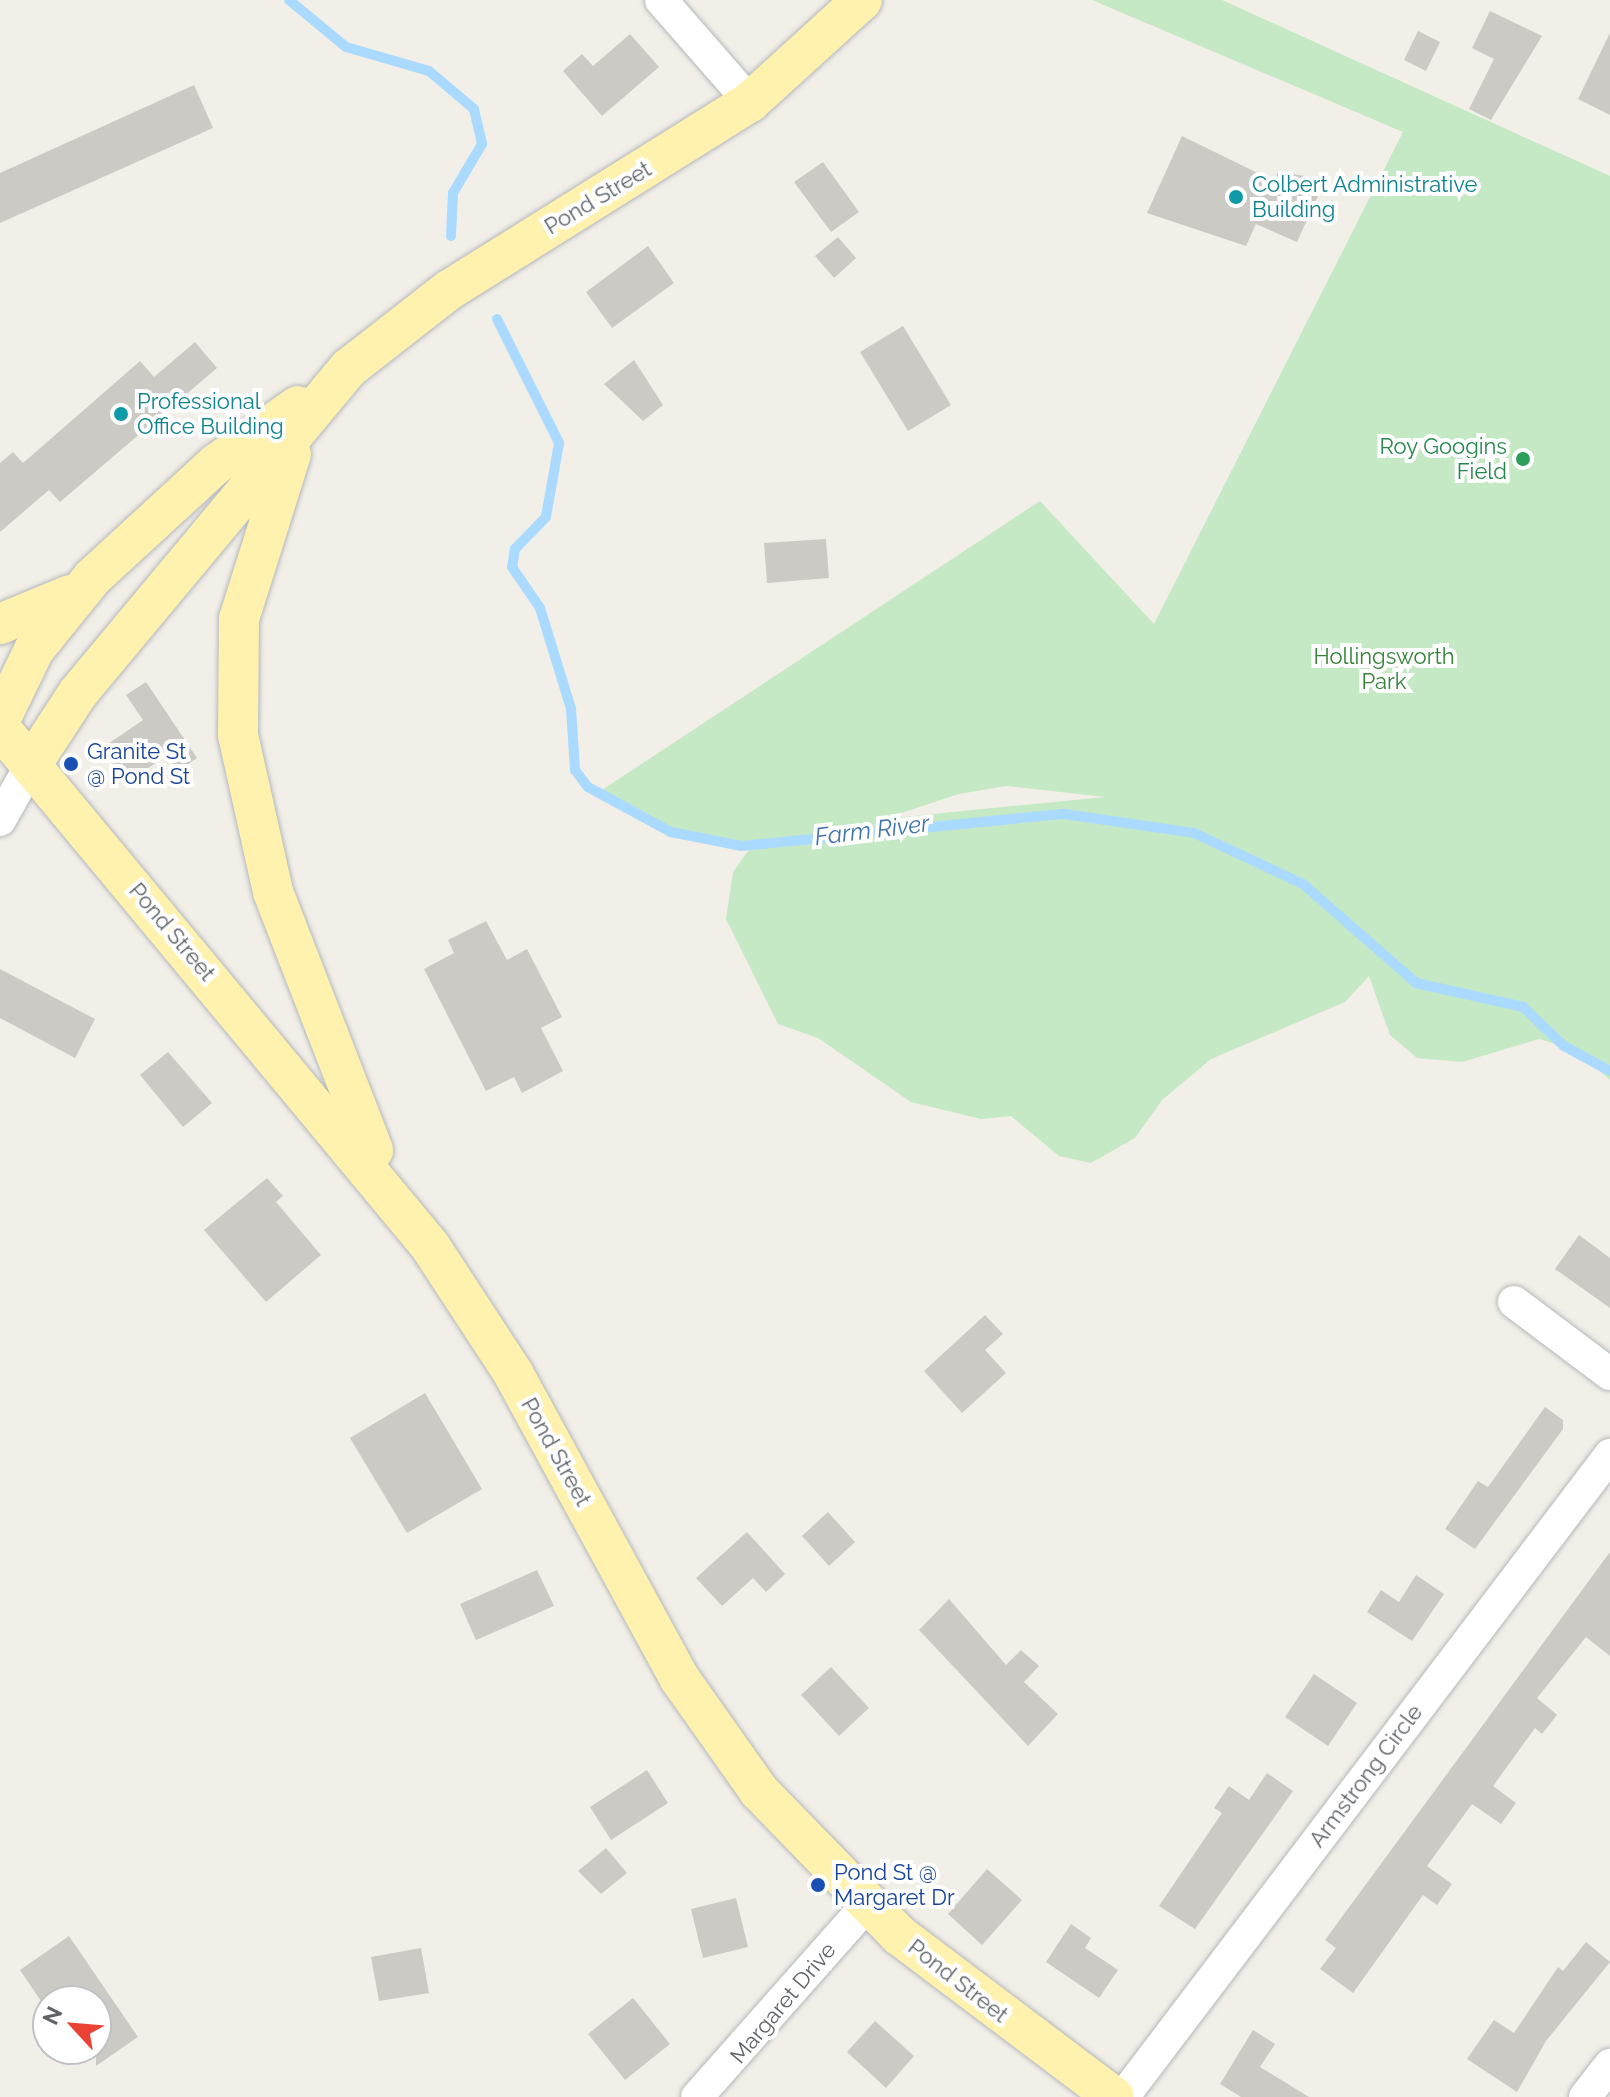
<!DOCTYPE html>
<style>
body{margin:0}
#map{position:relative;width:1610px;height:2097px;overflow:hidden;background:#f1efe8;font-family:Raleway,sans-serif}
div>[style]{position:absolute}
.green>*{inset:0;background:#c5e8c5}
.stream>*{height:10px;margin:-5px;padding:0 5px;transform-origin:5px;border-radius:5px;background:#aadaff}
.building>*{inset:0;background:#cccac5}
.roads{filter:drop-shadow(0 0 2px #b5b8bc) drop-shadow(0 0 2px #b5b8bc)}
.minor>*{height:32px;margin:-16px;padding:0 16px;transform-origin:16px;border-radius:16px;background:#fff}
.major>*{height:40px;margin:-20px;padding:0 20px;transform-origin:20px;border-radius:20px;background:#fff2af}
.dots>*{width:22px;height:22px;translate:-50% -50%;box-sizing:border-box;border:4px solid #fff;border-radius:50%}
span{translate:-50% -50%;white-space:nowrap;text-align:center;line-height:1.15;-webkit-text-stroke:8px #fff;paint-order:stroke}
.culture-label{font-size:22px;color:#0d838f}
.left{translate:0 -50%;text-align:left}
.street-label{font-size:22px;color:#5f6368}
.leisure-label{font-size:22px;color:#27864d}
.right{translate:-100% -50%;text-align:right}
.park-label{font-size:22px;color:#348238}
.transit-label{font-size:22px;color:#164399}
.water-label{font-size:24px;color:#4174aa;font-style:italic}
.north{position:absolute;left:32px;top:1985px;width:80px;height:80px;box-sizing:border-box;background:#fff;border:2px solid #bfc1c3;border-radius:50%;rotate:296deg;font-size:22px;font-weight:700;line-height:32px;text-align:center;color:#5f6368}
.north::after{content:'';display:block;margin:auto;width:28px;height:36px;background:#ea4335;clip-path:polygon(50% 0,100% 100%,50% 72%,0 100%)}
</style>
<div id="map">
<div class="green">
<div style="clip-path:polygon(evenodd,1092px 0,1222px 0,1610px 176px,1610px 1080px,1576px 1050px,1539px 1039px,1462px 1062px,1417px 1058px,1390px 1035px,1369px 976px,1345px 1002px,1211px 1059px,1162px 1100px,1135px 1138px,1091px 1163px,1059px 1156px,1011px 1116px,981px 1119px,911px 1102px,818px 1038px,778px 1024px,726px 919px,733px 872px,750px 848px,639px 820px,596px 794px,1040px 501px,1154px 624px,1403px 132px,1092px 0,1006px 786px,1105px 797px,883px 819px,959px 794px,1006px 786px)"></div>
</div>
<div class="stream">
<div style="left:289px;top:0;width:74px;rotate:39.5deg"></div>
<div style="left:346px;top:47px;width:86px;rotate:16.1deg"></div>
<div style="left:429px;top:71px;width:59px;rotate:40.2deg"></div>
<div style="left:474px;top:109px;width:36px;rotate:77deg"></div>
<div style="left:482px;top:144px;width:57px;rotate:120.6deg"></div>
<div style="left:453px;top:193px;width:43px;rotate:92.7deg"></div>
<div style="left:497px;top:319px;width:139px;rotate:63.4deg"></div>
<div style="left:559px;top:443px;width:75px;rotate:100deg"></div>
<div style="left:546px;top:517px;width:45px;rotate:134.1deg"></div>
<div style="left:515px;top:549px;width:18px;rotate:99deg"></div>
<div style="left:512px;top:567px;width:50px;rotate:55.7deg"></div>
<div style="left:540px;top:608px;width:106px;rotate:72.9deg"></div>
<div style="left:571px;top:709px;width:61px;rotate:86.2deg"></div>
<div style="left:575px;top:770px;width:21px;rotate:53deg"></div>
<div style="left:588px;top:787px;width:94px;rotate:28.5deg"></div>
<div style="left:671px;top:832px;width:71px;rotate:11.3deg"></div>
<div style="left:741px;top:846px;width:325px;rotate:-5.7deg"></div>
<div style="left:1064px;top:814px;width:131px;rotate:8.3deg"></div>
<div style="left:1194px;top:833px;width:120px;rotate:25.1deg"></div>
<div style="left:1303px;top:884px;width:150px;rotate:41.2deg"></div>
<div style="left:1416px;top:983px;width:110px;rotate:12.6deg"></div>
<div style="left:1523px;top:1007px;width:57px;rotate:43.6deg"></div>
<div style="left:1564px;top:1046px;width:52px;rotate:28.5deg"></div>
</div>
<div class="building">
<div style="clip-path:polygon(1490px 11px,1542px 36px,1491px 120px,1469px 109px,1494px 59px,1472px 48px)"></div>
<div style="clip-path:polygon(1418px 31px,1440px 42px,1426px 71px,1404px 60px)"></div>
<div style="clip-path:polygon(1610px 33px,1610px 115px,1578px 99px)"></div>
<div style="clip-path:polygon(630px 34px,659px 67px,602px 116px,563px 71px,582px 54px,593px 66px)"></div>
<div style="clip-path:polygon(194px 85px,213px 128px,0 223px,0 173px)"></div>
<div style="clip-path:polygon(1182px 136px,1274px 181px,1278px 172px,1312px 177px,1319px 194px,1297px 242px,1256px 224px,1246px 246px,1147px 213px)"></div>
<div style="clip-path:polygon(823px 162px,859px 212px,831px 232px,794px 182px)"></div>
<div style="clip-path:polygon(838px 237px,856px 258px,834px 278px,815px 256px)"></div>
<div style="clip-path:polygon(648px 246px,674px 283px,612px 328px,586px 292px)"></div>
<div style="clip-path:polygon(903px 326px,951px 405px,908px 431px,860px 352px)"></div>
<div style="clip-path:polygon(195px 342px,217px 368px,60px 502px,49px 490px,0 532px,0 463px,13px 452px,23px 463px,140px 361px,154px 377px)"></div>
<div style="clip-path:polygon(634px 360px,663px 405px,643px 421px,604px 384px)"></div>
<div style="clip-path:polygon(826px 539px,829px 578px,767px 583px,764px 543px)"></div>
<div style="clip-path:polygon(146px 682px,197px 758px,178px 771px,167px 755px,127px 783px,102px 748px,143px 720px,126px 695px)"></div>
<div style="clip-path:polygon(486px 921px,507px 960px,527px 949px,562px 1017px,541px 1028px,563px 1071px,522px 1093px,514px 1077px,486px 1091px,424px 969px,454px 953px,448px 940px)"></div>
<div style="clip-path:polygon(0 969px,95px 1019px,75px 1058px,0 1018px)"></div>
<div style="clip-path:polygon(168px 1052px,212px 1103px,183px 1127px,140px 1075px)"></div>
<div style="clip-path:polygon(267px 1178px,283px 1196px,276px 1202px,321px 1255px,266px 1302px,204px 1230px)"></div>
<div style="clip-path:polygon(1579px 1235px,1610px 1258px,1610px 1308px,1555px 1269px)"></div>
<div style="clip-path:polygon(985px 1315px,1003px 1334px,985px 1350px,1006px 1373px,962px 1413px,924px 1371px)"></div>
<div style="clip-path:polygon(425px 1393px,482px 1489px,407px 1533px,350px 1438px)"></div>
<div style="clip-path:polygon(1545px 1407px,1563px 1420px,1563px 1429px,1475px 1549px,1445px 1529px,1478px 1481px,1488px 1487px)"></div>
<div style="clip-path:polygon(828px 1512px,855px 1542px,829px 1566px,802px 1536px)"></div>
<div style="clip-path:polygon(747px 1532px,785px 1574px,766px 1592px,753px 1578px,722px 1606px,696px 1578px)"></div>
<div style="clip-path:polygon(1610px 1552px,1610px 1656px,1586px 1637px,1537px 1698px,1557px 1715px,1542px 1734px,1535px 1728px,1493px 1786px,1516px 1803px,1501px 1824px,1472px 1804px,1427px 1866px,1452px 1884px,1437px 1905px,1423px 1895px,1353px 1993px,1320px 1969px,1336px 1948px,1325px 1940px)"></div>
<div style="clip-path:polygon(537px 1570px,554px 1606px,476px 1640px,460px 1604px)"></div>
<div style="clip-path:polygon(1416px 1575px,1444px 1594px,1412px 1641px,1367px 1612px,1381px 1590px,1399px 1602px)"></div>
<div style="clip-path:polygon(949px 1599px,1006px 1665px,1021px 1650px,1039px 1666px,1024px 1682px,1058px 1714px,1028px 1746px,919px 1630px)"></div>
<div style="clip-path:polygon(831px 1667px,869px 1708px,839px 1736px,801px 1695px)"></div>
<div style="clip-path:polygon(1314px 1674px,1357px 1703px,1328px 1746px,1285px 1717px)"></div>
<div style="clip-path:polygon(647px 1770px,668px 1803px,611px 1840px,590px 1807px)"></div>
<div style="clip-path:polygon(1267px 1773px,1293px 1791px,1195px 1929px,1159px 1906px,1222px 1813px,1214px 1808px,1229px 1786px,1249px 1800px)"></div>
<div style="clip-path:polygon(606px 1848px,627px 1873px,601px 1894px,578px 1871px)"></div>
<div style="clip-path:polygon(987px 1869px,1022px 1900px,982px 1945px,948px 1914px)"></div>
<div style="clip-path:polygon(736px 1898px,748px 1947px,703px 1958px,691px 1909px)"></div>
<div style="clip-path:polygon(1071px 1924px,1091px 1938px,1085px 1948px,1118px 1970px,1099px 1998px,1046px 1962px)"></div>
<div style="clip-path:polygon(69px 1936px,138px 2037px,96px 2066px,96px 2001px,41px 2001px,20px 1970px)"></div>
<div style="clip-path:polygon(1586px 1942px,1610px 1962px,1546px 2041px,1517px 2092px,1467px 2059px,1494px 2020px,1514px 2033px,1558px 1967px,1563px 1971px)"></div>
<div style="clip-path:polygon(421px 1948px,429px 1993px,379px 2001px,371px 1957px)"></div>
<div style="clip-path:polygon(633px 1998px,670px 2044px,625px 2080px,588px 2034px)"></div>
<div style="clip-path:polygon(875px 2021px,914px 2056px,886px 2088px,847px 2052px)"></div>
<div style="clip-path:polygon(1253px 2030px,1275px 2044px,1260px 2067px,1309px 2097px,1241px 2097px,1220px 2084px)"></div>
</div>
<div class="roads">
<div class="minor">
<div style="left:661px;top:0;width:135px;rotate:48.9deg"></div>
<div style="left:0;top:820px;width:63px;rotate:-60.6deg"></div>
<div style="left:1514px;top:1302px;width:120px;rotate:36.9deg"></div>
<div style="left:697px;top:2097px;width:255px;rotate:-48.5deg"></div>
<div style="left:1123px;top:2097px;width:806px;rotate:-52.82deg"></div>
<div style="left:1585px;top:2097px;width:41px;rotate:-52deg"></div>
</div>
<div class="major">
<div style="left:291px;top:454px;width:173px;rotate:107.5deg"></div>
<div style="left:239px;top:619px;width:116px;rotate:90.5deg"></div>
<div style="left:238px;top:735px;width:161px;rotate:77.4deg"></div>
<div style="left:273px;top:892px;width:277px;rotate:68.8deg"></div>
<div style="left:0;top:624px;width:76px;rotate:-22.5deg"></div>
<div style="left:0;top:720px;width:78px;rotate:-64.1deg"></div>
<div style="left:34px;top:650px;width:92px;rotate:-51.1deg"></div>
<div style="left:92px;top:578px;width:168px;rotate:-42.6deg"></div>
<div style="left:216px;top:464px;width:100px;rotate:-35.3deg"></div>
<div style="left:0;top:728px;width:673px;rotate:50.3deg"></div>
<div style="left:430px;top:1246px;width:152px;rotate:56.8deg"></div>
<div style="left:513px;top:1373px;width:349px;rotate:61.4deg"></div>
<div style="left:680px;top:1679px;width:137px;rotate:54.8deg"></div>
<div style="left:759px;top:1791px;width:201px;rotate:45.8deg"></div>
<div style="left:899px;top:1935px;width:269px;rotate:37deg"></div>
<div style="left:31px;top:765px;width:86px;rotate:-56.9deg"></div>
<div style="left:78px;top:693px;width:423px;rotate:-50.2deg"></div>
<div style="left:349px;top:368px;width:127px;rotate:-38deg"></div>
<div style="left:449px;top:290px;width:355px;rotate:-32deg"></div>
<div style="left:750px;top:102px;width:151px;rotate:-42.3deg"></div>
</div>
</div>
<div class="dots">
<div style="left:1236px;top:197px;background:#0f9aa8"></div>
<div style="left:121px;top:414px;background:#0f9aa8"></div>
<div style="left:1523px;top:459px;background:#2e9e5b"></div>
<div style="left:71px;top:764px;background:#1a4fb4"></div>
<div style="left:818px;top:1885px;background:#1a4fb4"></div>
</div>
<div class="culture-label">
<span class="left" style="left:1252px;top:197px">Colbert Administrative<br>Building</span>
<span class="left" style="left:137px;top:414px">Professional<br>Office Building</span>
</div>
<div class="street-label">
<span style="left:598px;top:198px;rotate:-31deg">Pond Street</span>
<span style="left:172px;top:932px;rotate:50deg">Pond Street</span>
<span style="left:556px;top:1452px;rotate:61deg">Pond Street</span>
<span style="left:1366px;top:1776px;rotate:-53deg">Armstrong Circle</span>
<span style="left:958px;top:1981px;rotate:38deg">Pond Street</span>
<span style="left:783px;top:2003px;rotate:-50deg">Margaret Drive</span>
</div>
<div class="leisure-label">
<span class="right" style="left:1507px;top:459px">Roy Googins<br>Field</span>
</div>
<div class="park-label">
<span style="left:1384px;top:669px">Hollingsworth<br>Park</span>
</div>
<div class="transit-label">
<span class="left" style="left:87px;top:764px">Granite St<br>@ Pond St</span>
<span class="left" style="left:834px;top:1885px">Pond St @<br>Margaret Dr</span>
</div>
<div class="water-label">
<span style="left:872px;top:830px;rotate:-7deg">Farm River</span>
</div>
<div class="north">N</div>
</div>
